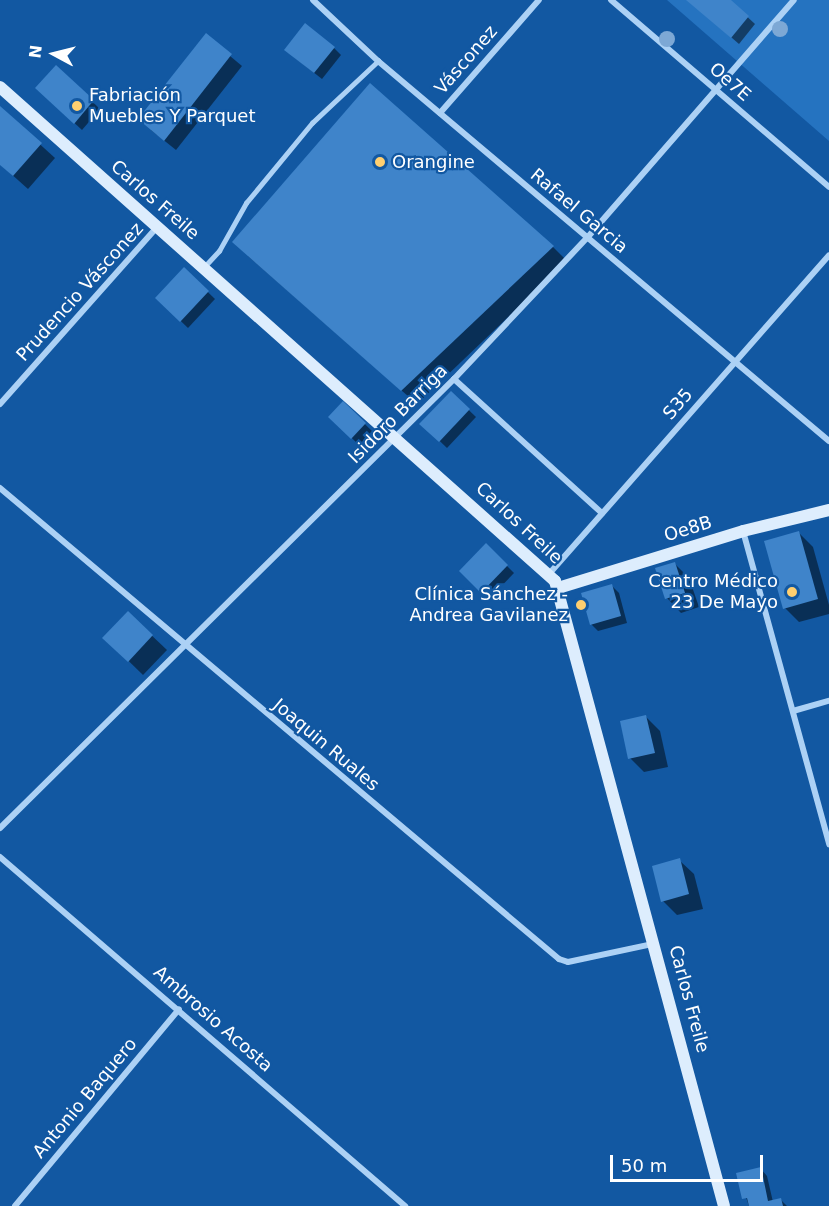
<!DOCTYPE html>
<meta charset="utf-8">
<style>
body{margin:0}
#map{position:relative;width:829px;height:1206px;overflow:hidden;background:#1258a2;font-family:"DejaVu Sans",sans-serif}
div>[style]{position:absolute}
.green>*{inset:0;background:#2573c0}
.shadow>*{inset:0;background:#0007}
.building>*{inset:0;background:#3f84ca}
.lane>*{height:4.5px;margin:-2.25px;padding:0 2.25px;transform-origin:2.25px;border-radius:2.25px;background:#acd1f5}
.street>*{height:6px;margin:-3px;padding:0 3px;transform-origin:3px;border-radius:3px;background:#acd1f5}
.secondary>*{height:12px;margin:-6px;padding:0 6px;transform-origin:6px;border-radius:6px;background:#ddedfd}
.trees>*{width:16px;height:16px;margin:-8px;border-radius:50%;background:#7da8d5}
.dots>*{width:16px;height:16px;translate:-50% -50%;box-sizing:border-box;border:3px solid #1258a2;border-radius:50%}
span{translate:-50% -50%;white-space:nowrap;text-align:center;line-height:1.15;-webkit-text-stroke:4.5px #1258a2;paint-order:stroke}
.street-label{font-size:18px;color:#fff}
.poi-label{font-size:18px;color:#fff}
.left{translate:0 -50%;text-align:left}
.right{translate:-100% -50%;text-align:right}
.north{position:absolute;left:24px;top:24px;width:60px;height:60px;-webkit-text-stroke:4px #1258a2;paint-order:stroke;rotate:277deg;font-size:16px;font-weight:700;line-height:24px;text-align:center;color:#fff}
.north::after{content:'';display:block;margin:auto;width:21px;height:27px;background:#fff;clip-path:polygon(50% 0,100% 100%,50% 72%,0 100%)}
.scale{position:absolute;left:610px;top:1155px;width:153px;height:27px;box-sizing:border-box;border:3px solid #fff;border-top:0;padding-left:8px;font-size:18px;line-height:21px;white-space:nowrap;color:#fff;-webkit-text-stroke:4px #1258a2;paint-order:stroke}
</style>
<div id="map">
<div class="green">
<div style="clip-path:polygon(667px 0,829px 0,829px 141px)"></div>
</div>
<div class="shadow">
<div style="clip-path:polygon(688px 0,729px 0,755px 24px,739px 44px)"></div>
<div style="clip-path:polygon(206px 36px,242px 66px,176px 150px,151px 130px)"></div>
<div style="clip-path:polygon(334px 48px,341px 55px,322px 79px,294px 57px)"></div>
<div style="clip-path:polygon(56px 67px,100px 109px,82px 130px,44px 95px)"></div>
<div style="clip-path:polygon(0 108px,55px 158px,28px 189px,0 164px)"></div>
<div style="clip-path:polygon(553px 247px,567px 261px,417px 404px,248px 256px)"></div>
<div style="clip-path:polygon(184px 269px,215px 299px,188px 328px,157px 298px)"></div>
<div style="clip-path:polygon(451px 393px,476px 417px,447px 448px,422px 424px)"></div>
<div style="clip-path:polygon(343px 403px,372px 431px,359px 445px,330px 417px)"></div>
<div style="clip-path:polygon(799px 533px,813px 547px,829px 605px,829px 614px,799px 622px,785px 608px)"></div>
<div style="clip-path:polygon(486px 545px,514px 573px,489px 599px,461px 571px)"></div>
<div style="clip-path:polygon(675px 564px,689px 578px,699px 607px,681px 613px,667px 598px)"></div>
<div style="clip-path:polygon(612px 586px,619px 593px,627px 623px,598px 631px,591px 624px)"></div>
<div style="clip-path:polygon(128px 613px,167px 650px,143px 675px,105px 638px)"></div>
<div style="clip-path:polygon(646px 717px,660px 731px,668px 767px,644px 772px,630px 758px)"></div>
<div style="clip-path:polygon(679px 860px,694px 874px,703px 909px,677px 915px,663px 901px)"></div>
<div style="clip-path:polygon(760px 1168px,767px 1176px,773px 1202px,781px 1200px,787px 1206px,749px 1206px,738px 1174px)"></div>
</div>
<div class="building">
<div style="clip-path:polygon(686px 0,731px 0,749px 16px,731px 38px)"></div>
<div style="clip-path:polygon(305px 23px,335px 47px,314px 73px,284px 50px)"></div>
<div style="clip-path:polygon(206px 33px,232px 54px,164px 141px,138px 119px)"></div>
<div style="clip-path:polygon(56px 65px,94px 100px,74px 124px,35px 88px)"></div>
<div style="clip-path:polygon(370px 83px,554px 246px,401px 391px,232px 242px)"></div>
<div style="clip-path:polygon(0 106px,42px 143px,13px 176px,0 165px)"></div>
<div style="clip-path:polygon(184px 267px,209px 291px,180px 322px,155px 298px)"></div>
<div style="clip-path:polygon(451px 391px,470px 409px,439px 442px,419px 424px)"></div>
<div style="clip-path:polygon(343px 401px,366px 423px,351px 439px,328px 417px)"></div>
<div style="clip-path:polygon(799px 531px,818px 599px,783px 609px,764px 541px)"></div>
<div style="clip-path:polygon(486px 543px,508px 565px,481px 593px,459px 571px)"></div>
<div style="clip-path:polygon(675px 562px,685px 593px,665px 599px,655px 568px)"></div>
<div style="clip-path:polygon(612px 584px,621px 616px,590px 625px,581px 593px)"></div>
<div style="clip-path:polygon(128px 611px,153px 635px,128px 662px,102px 638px)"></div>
<div style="clip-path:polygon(646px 715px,655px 753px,628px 759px,620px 721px)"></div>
<div style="clip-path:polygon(680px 858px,689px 894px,661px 902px,652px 866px)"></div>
<div style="clip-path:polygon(761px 1167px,768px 1201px,781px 1198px,783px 1206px,749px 1206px,747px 1198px,742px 1199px,736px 1173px)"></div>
</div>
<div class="lane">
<div style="left:204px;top:267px;width:22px;rotate:-47deg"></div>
<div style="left:219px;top:251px;width:55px;rotate:-60.6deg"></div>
<div style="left:246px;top:203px;width:104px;rotate:-50.5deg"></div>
<div style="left:312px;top:123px;width:91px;rotate:-43.2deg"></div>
</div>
<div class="street">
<div style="left:313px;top:0;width:89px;rotate:43.2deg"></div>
<div style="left:378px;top:61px;width:590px;rotate:40.12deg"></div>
<div style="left:611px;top:0;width:287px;rotate:40.6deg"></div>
<div style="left:440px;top:113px;width:150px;rotate:-48.8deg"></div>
<div style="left:454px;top:379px;width:200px;rotate:42.2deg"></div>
<div style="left:0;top:404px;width:237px;rotate:-48.4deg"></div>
<div style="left:0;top:488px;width:731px;rotate:40.12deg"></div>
<div style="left:559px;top:959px;width:9px;rotate:18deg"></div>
<div style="left:568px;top:962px;width:87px;rotate:-12deg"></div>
<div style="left:743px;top:531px;width:325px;rotate:74.6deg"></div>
<div style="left:549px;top:574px;width:424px;rotate:-48.7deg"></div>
<div style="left:793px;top:711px;width:37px;rotate:-16deg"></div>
<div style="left:0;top:828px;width:639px;rotate:-44.68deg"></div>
<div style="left:454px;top:379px;width:194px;rotate:-46.7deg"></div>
<div style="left:587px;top:238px;width:315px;rotate:-49deg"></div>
<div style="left:0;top:857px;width:535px;rotate:40.75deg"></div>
<div style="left:15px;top:1206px;width:256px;rotate:-50.2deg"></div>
</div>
<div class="secondary">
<div style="left:0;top:87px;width:743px;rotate:41.67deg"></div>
<div style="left:555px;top:581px;width:647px;rotate:74.87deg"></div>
<div style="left:558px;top:588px;width:194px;rotate:-17.1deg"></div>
<div style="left:743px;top:531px;width:89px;rotate:-13.7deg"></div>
</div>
<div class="trees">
<div style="left:780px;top:29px"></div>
<div style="left:667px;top:39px"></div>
</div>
<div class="dots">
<div style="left:77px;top:106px;background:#ffcf70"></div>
<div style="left:380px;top:162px;background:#ffcf70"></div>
<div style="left:792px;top:592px;background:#ffcf70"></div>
<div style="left:581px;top:605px;background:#ffcf70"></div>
</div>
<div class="street-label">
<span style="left:466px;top:60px;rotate:-49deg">Vásconez</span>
<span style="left:730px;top:82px;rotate:41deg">Oe7E</span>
<span style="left:155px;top:200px;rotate:41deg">Carlos Freile</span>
<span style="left:579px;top:211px;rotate:40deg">Rafael Garcia</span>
<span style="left:80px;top:292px;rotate:-48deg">Prudencio Vásconez</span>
<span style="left:678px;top:404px;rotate:-49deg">S35</span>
<span style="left:398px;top:414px;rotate:-45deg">Isidoro Barriga</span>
<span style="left:519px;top:523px;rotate:43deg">Carlos Freile</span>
<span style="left:688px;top:529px;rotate:-17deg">Oe8B</span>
<span style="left:326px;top:745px;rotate:40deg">Joaquin Ruales</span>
<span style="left:689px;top:999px;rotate:75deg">Carlos Freile</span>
<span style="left:213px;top:1019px;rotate:41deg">Ambrosio Acosta</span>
<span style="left:85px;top:1098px;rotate:-50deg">Antonio Baquero</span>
</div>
<div class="poi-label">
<span class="left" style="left:89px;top:106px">Fabriación<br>Muebles Y Parquet</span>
<span class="left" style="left:392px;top:162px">Orangine</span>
<span class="right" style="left:778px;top:592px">Centro Médico<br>23 De Mayo</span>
<span class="right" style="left:568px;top:605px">Clínica Sánchez -<br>Andrea Gavilanez</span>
</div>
<div class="north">N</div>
<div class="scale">50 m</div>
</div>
